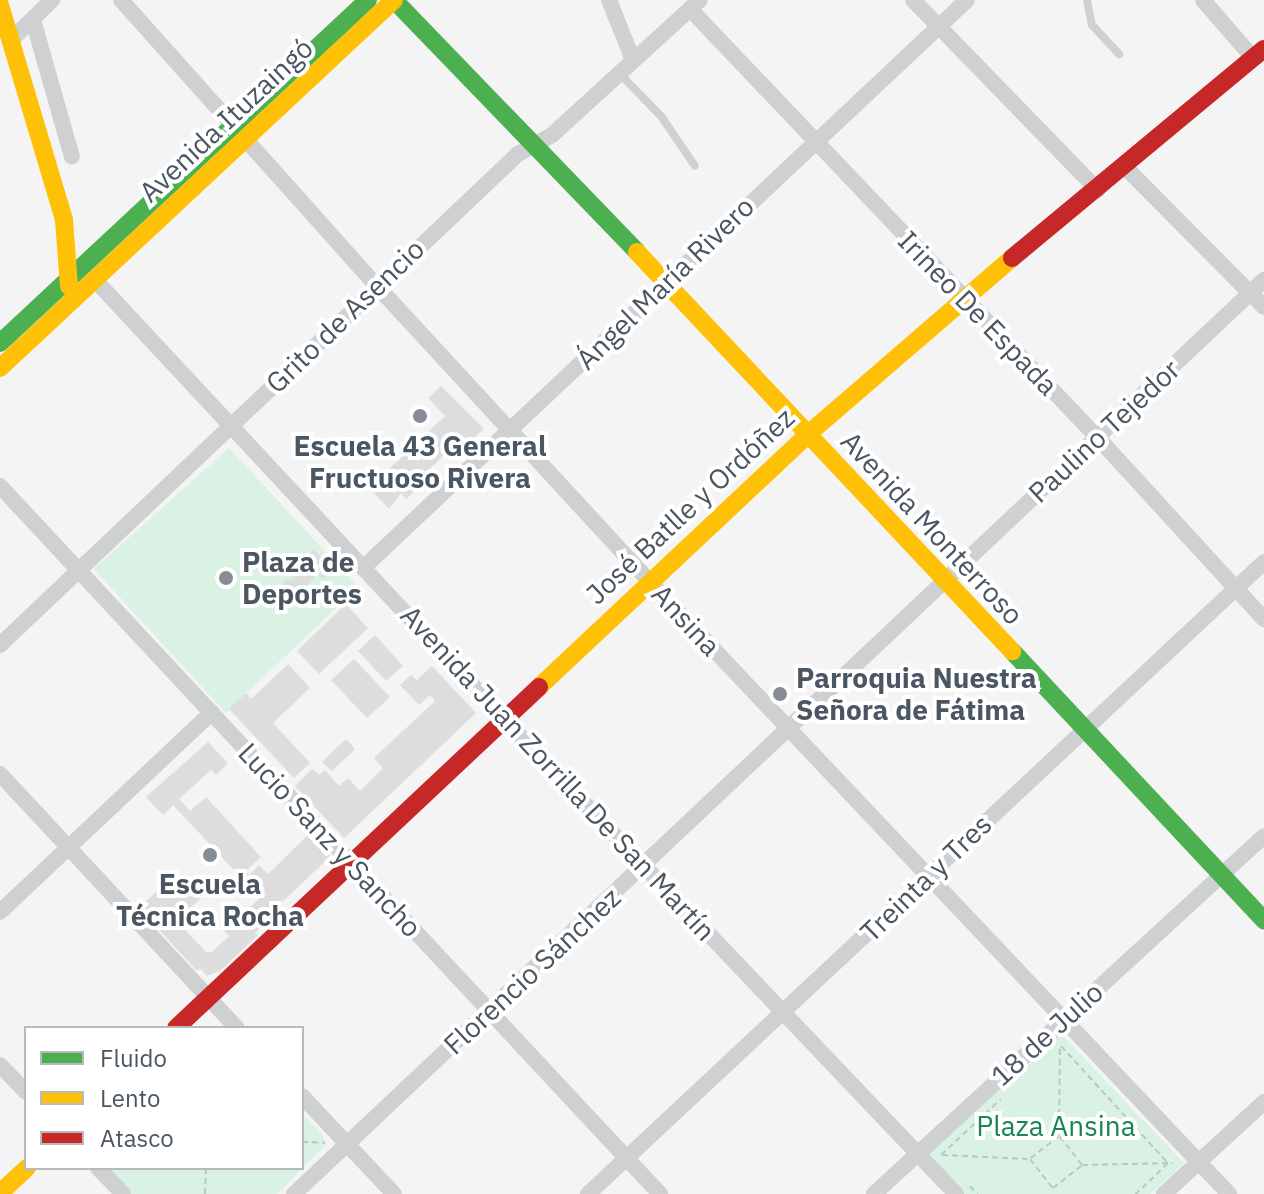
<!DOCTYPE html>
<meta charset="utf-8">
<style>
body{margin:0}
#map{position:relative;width:1264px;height:1194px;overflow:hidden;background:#f4f4f4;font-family:"IBM Plex Sans",sans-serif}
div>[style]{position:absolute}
.green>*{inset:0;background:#d9f2e3}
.building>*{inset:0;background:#ddddde}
.path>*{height:2px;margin-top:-1px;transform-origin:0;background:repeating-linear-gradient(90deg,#bcc7c4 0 6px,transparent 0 10px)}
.lane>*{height:8px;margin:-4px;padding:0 4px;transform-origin:4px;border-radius:4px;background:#ced0d2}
.street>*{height:16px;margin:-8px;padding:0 8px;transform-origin:8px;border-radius:8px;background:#ced0d2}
.fast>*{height:18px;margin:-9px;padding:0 9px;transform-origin:9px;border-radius:9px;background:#4caf50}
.slow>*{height:18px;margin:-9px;padding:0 9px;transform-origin:9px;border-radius:9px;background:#ffc107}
.jam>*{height:18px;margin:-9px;padding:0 9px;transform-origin:9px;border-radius:9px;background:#c62828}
.dots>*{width:22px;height:22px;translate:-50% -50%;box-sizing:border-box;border:4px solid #fff;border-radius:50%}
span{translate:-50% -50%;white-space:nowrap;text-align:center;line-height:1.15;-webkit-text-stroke:8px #fff;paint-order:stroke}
.street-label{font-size:28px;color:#4a5661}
.poi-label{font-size:28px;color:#4a5661;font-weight:700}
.left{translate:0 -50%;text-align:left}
.park-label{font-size:28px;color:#17864f}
.legend{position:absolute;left:24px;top:1026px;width:280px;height:144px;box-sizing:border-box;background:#fff;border:2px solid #b7bbc0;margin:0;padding:10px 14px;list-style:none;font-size:24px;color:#4a5661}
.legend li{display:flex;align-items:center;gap:16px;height:40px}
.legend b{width:40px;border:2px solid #b7bbc0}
</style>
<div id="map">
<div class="green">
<div style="clip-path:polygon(229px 448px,358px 587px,226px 713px,94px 569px)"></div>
<div style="clip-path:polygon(1059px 1032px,1184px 1163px,1150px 1194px,965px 1194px,926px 1154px)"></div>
<div style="clip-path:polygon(302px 1113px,323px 1136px,326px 1144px,277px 1194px,132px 1194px,108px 1168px,302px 1168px)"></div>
</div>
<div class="building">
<div style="clip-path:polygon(441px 386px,484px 429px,469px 442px,464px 436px,418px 480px,422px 484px,406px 499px,401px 493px,389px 509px,369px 488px,445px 416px,428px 398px)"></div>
<div style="clip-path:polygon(314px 549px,333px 569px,322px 579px,317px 574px,296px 599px,282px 584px,288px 579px,290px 581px,308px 564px,303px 559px)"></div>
<div style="clip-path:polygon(346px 604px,368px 628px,319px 674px,297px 651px)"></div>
<div style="clip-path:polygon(375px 635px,403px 666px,386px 681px,358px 651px)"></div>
<div style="clip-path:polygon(354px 659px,390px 697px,367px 718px,331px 680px)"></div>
<div style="clip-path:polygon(288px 664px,310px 688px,273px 723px,310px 763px,294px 778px,229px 709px,246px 693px,251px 699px)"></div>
<div style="clip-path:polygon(432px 666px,476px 713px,344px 838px,295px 786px,312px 769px,319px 775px,325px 770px,339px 786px,348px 778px,360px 791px,383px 768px,374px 758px,435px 701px,430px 695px,419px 705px,400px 685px,411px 675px,417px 680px)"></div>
<div style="clip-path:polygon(346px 739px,355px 749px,332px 771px,322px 762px)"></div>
<div style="clip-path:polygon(208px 742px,228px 763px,216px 775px,211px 770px,179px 799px,190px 811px,206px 797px,261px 857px,246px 871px,249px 875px,259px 865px,268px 874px,309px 834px,331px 856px,265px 918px,268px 921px,255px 933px,258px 935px,220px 971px,207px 976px,201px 969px,196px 970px,139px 908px,170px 879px,173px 883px,182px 874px,204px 895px,177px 921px,206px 952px,212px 952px,229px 936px,224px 931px,260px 898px,173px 805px,163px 815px,146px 797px)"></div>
</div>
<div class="path">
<div style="left:1061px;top:1046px;width:159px;rotate:47.6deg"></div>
<div style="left:1168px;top:1163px;width:45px;rotate:135.9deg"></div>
<div style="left:1059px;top:1135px;width:90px;rotate:-89.4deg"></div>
<div style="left:302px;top:1142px;width:23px;rotate:2deg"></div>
<div style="left:941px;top:1155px;width:82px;rotate:-43deg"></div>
<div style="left:942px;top:1155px;width:85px;rotate:2.7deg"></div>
<div style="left:1082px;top:1165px;width:37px;rotate:-128deg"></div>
<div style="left:1059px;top:1136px;width:37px;rotate:142deg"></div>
<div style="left:1030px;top:1159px;width:37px;rotate:52deg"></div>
<div style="left:1053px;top:1188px;width:37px;rotate:-38deg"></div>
<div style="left:1082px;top:1165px;width:91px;rotate:-1.3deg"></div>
<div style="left:970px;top:1186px;width:11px;rotate:49deg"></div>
<div style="left:205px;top:1194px;width:26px;rotate:-88deg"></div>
</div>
<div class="lane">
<div style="left:1087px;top:0;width:25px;rotate:79deg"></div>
<div style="left:1092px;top:25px;width:40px;rotate:47deg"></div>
<div style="left:619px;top:73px;width:60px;rotate:45.7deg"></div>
<div style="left:661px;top:116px;width:60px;rotate:55.8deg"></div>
</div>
<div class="street">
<div style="left:121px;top:0;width:382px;rotate:48.2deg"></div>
<div style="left:376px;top:285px;width:403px;rotate:47.3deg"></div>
<div style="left:649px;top:581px;width:844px;rotate:46.58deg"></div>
<div style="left:609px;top:0;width:65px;rotate:68.2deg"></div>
<div style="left:913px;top:0;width:265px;rotate:45.8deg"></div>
<div style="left:1203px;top:0;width:77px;rotate:49.2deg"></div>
<div style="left:690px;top:9px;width:592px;rotate:46.44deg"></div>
<div style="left:1098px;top:438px;width:246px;rotate:47.5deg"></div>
<div style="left:33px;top:20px;width:142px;rotate:74.1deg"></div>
<div style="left:10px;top:41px;width:59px;rotate:-44.3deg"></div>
<div style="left:1125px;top:167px;width:197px;rotate:45.2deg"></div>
<div style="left:96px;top:281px;width:599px;rotate:47.03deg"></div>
<div style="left:504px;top:719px;width:656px;rotate:46.42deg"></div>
<div style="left:0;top:486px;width:968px;rotate:47.01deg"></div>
<div style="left:363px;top:568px;width:829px;rotate:-43.24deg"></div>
<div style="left:0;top:645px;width:714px;rotate:-43.47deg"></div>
<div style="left:518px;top:154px;width:39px;rotate:-29deg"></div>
<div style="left:552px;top:135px;width:200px;rotate:-42.4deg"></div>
<div style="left:0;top:774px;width:347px;rotate:47deg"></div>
<div style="left:0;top:912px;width:291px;rotate:-43.3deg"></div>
<div style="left:0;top:1065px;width:37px;rotate:46deg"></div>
<div style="left:302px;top:1096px;width:134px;rotate:46.8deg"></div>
<div style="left:98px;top:1168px;width:36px;rotate:46deg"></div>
<div style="left:294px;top:1194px;width:1333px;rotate:-43.3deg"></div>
<div style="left:588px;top:1194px;width:925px;rotate:-43.07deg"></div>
<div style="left:874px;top:1194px;width:529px;rotate:-42.55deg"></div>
<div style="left:1164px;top:1194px;width:136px;rotate:-42.6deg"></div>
</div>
<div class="fast">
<div style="left:394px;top:0;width:350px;rotate:46deg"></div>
<div style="left:0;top:343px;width:503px;rotate:-42.99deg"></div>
<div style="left:1012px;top:651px;width:369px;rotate:46.9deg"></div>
</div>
<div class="slow">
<div style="left:0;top:5px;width:224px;rotate:73.4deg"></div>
<div style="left:64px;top:220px;width:66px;rotate:85.7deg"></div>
<div style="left:637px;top:252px;width:548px;rotate:46.78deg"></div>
<div style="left:0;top:368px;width:539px;rotate:-43.05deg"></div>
<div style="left:539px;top:687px;width:368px;rotate:-43.2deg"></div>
<div style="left:807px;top:435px;width:271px;rotate:-40.8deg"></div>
<div style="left:0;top:1193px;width:37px;rotate:-43deg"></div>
</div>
<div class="jam">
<div style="left:1012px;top:258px;width:327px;rotate:-39.7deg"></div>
<div style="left:176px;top:1028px;width:498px;rotate:-43.2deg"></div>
</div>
<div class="dots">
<div style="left:420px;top:416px;background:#868d94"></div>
<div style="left:226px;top:578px;background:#868d94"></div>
<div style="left:780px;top:694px;background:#868d94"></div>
<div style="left:210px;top:855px;background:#868d94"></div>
</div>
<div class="street-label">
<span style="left:226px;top:120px;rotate:-43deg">Avenida Ituzaingó</span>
<span style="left:665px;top:283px;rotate:-44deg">Ángel María Rivero</span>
<span style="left:978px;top:313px;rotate:46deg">Irineo De Espada</span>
<span style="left:345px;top:316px;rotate:-44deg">Grito de Asencio</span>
<span style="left:1104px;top:431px;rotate:-43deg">Paulino Tejedor</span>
<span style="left:690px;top:506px;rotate:-43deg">José Batlle y Ordóñez</span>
<span style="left:932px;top:528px;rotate:47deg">Avenida Monterroso</span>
<span style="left:686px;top:620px;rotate:47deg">Ansina</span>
<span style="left:558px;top:773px;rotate:47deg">Avenida Juan Zorrilla De San Martín</span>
<span style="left:330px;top:840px;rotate:47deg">Lucio Sanz y Sancho</span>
<span style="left:926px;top:878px;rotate:-44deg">Treinta y Tres</span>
<span style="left:532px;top:971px;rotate:-43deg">Florencio Sánchez</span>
<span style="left:1047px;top:1034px;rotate:-42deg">18 de Julio</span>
</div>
<div class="poi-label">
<span style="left:420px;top:462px">Escuela 43 General<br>Fructuoso Rivera</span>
<span class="left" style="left:242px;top:578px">Plaza de<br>Deportes</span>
<span class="left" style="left:796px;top:694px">Parroquia Nuestra<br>Señora de Fátima</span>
<span style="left:210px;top:900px">Escuela<br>Técnica Rocha</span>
</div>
<div class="park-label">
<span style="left:1056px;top:1126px">Plaza Ansina</span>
</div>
<ul class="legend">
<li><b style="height:10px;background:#4caf50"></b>Fluido</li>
<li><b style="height:10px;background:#ffc107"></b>Lento</li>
<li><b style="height:10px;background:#c62828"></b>Atasco</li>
</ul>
</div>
